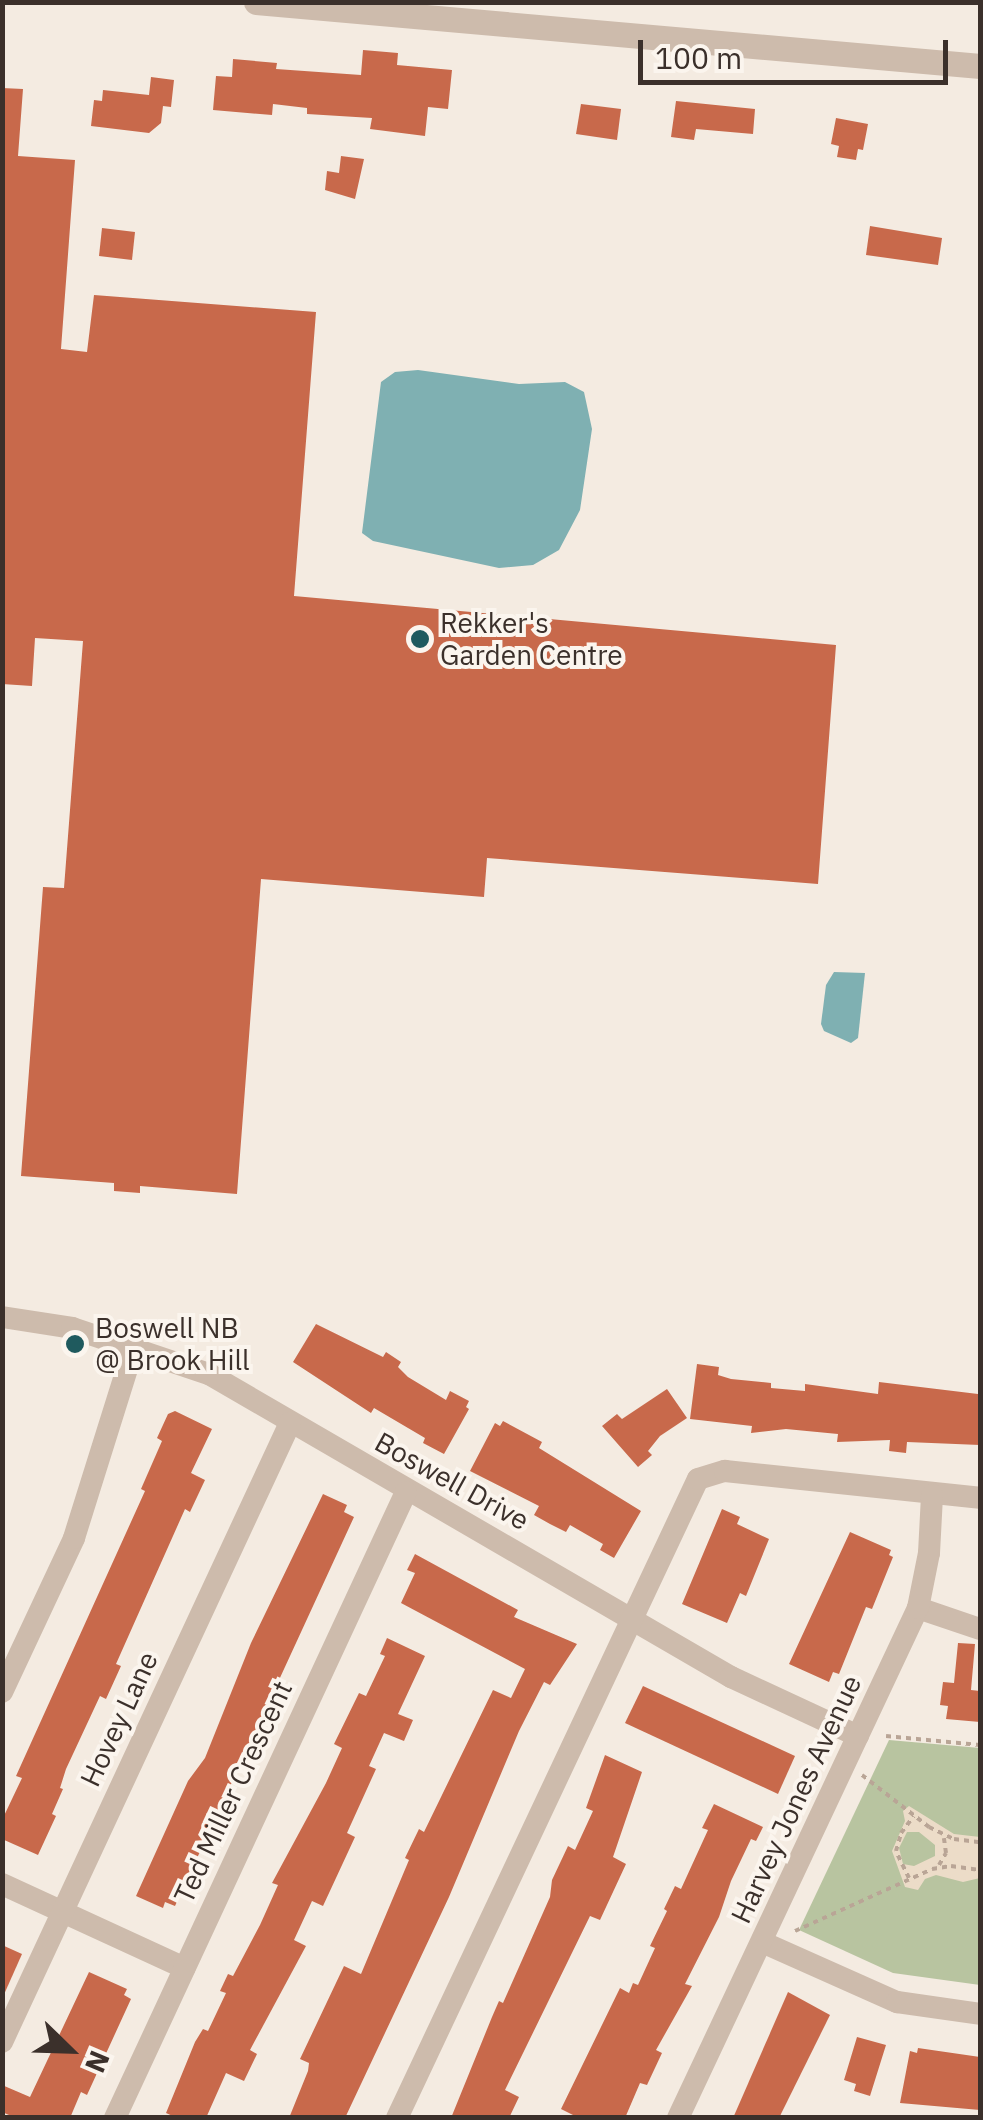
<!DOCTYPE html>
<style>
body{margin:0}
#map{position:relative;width:983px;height:2120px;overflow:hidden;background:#f4ebe1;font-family:"IBM Plex Sans",sans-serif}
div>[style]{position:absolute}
.green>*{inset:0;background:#b8c4a0}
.plaza>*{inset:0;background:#ecdcc8}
.water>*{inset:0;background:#7fb0b2}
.building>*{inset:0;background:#c8694b}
.path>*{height:4px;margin-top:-2px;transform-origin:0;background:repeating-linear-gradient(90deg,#b9a596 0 5px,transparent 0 10px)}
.minor>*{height:22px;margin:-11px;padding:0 11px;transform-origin:11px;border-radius:11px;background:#cdbbac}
.tertiary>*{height:25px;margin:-12.5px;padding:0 12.5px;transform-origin:12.5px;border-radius:12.5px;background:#cdbbac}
.dots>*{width:28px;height:28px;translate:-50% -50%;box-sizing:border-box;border:5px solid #fbf5ee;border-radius:50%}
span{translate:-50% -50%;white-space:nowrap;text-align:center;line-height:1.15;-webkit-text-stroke:8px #fbf5ee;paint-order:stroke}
.poi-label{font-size:28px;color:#3b302b}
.left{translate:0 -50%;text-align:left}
.street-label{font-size:28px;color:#3b302b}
.frame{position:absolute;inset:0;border:5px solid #3b302b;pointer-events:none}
.north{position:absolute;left:20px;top:2000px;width:100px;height:100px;-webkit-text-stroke:8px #fbf5ee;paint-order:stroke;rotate:113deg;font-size:28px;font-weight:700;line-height:40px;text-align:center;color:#3b302b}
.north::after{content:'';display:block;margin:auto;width:35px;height:45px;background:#3b302b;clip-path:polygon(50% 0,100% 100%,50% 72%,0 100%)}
.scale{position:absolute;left:638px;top:40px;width:310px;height:45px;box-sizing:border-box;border:5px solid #3b302b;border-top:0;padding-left:12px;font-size:30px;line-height:35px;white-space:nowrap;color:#3b302b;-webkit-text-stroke:8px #fbf5ee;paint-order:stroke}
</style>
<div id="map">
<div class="green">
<div style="clip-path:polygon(889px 1740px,980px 1748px,980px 1985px,893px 1973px,799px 1930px)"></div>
</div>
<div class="plaza">
<div style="clip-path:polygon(evenodd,909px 1806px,954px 1834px,980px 1837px,980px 1878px,963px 1882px,936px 1875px,925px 1879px,918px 1890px,905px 1887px,892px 1851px,905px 1821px,903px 1811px,909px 1806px,907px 1832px,919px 1832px,935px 1845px,935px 1856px,914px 1866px,903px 1864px,899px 1848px,907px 1832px)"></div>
</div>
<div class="water">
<div style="clip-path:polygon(418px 370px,519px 384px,565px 382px,584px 392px,592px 429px,580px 510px,559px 550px,533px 565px,499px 568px,373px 541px,362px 533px,381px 382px,395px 372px)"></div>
<div style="clip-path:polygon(834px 972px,865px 973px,858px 1038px,851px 1043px,824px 1031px,821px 1024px,826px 985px)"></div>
</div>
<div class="building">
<div style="clip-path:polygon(363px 50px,398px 53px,397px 65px,452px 70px,448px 109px,428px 107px,425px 136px,370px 129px,372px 118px,307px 114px,307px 108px,273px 104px,272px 115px,213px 110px,216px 76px,232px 77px,233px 59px,277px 63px,276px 69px,361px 75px)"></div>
<div style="clip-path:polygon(151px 77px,174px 80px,171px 107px,163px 106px,161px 123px,149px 133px,91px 126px,94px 100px,102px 101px,103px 90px,149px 95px)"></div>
<div style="clip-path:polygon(2px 88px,23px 89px,18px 156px,75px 160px,61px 349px,87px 352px,94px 295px,316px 312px,294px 596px,836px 645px,818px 884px,487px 858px,484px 897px,261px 879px,237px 1194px,140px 1186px,140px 1193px,114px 1191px,114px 1183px,21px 1176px,43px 887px,64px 888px,83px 641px,35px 638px,32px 686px,2px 684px)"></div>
<div style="clip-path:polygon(676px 101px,755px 109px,753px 134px,696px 129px,694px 140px,671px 137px)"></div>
<div style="clip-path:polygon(581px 104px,621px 109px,617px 140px,576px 134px)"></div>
<div style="clip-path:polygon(836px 118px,868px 124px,863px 150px,858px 149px,856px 160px,837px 157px,839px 146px,831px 144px)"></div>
<div style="clip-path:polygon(341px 156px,364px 159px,355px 199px,325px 190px,327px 171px,339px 173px)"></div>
<div style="clip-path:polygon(870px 226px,942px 238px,938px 265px,866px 255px)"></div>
<div style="clip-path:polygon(102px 228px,135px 232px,132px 260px,99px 256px)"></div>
<div style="clip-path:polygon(316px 1324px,383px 1357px,386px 1352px,401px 1362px,398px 1367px,408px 1377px,446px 1400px,450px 1391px,469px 1401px,466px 1407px,469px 1409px,444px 1454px,423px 1443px,425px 1438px,374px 1408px,371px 1413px,293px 1362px)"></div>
<div style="clip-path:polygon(697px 1364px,719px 1367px,718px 1375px,731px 1379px,771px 1383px,771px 1388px,805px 1391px,805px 1384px,878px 1394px,879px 1382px,978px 1394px,980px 1445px,907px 1442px,906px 1453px,889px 1451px,890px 1440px,837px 1442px,838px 1434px,786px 1429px,751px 1433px,752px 1426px,690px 1419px)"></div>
<div style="clip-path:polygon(667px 1389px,687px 1418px,660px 1436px,648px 1451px,652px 1455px,638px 1467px,602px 1426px,617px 1414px,622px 1419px)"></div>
<div style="clip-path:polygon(175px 1411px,212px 1429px,191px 1473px,205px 1480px,190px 1512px,185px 1509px,116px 1664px,121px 1666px,106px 1699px,100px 1696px,66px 1769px,60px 1788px,63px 1789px,52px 1814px,56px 1816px,38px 1855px,2px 1839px,2px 1820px,22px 1778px,16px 1776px,145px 1491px,141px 1489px,162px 1441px,157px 1438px,168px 1414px)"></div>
<div style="clip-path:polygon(503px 1421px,542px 1442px,539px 1448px,641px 1511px,614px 1558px,600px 1550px,603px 1544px,570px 1525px,566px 1532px,550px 1524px,534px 1515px,539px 1506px,470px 1471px,495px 1423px,500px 1426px)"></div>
<div style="clip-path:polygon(323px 1494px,347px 1505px,344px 1512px,354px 1517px,175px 1906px,165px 1902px,163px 1908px,136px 1896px,188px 1781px,205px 1758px,251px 1643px)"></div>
<div style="clip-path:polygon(722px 1509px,740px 1517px,737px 1524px,769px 1539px,746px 1596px,740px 1593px,727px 1623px,682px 1604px)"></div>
<div style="clip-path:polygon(850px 1532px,891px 1550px,889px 1555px,893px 1557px,872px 1609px,866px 1607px,839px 1674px,833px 1672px,829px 1682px,789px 1664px)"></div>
<div style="clip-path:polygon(415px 1554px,518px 1610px,514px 1617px,577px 1644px,550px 1685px,544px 1682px,519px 1731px,449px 1897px,345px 2118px,289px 2118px,308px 2071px,309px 2063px,300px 2059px,344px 1966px,361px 1974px,409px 1860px,405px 1858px,419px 1829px,424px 1832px,493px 1690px,511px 1698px,525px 1669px,401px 1603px,415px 1573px,407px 1570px)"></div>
<div style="clip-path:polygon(387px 1638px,425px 1656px,398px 1714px,413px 1720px,404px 1741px,384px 1733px,369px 1766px,376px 1769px,347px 1833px,355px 1837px,323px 1906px,312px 1901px,294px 1940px,306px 1946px,250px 2050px,257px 2054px,244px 2081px,226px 2073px,206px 2118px,177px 2118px,166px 2113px,195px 2042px,203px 2029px,208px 2031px,226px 1993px,220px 1991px,228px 1974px,233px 1976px,260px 1925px,278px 1885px,272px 1883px,326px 1783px,342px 1748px,334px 1744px,359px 1693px,366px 1696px,385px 1656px,380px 1654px)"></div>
<div style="clip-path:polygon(958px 1643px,975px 1644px,971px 1690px,980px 1691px,980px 1722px,946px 1719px,948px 1706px,940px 1705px,943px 1682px,954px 1683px)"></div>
<div style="clip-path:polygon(643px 1686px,795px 1756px,778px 1794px,625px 1723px)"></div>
<div style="clip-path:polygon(605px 1755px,642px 1772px,613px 1857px,626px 1864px,600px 1920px,590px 1916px,505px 2090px,519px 2097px,509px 2118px,451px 2118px,492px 2017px,499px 2001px,503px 2003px,550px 1897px,552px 1880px,568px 1846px,575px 1850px,593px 1811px,586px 1808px)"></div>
<div style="clip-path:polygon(714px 1804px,763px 1827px,756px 1841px,751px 1839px,731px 1881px,719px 1917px,685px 1984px,692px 1986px,656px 2050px,662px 2053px,647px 2085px,640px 2083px,625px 2118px,579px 2118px,561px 2109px,620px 1988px,629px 1993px,633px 1983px,638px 1985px,655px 1948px,650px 1946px,667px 1911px,664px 1909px,675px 1886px,681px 1889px,708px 1830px,702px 1828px)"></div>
<div style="clip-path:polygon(2px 1945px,22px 1954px,2px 1999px)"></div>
<div style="clip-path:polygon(89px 1972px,127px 1989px,124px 1995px,131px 1999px,87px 2095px,81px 2092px,70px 2118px,16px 2118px,2px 2112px,2px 2085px,30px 2097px)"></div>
<div style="clip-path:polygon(788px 1992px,830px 2015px,779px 2118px,733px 2118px)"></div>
<div style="clip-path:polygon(857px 2037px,886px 2045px,870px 2096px,854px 2091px,856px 2084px,844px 2080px)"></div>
<div style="clip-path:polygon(918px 2048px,980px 2057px,980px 2110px,900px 2103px,910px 2051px,917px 2053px)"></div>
</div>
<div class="path">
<div style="left:886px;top:1736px;width:94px;rotate:5.5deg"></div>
<div style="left:862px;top:1775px;width:85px;rotate:37.8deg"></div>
<div style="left:929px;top:1827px;width:28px;rotate:26deg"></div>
<div style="left:954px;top:1839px;width:26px;rotate:7deg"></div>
<div style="left:939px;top:1865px;width:14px;rotate:-60deg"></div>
<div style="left:946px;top:1853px;width:15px;rotate:-98deg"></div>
<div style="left:909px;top:1878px;width:30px;rotate:-116deg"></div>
<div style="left:896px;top:1851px;width:19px;rotate:-74deg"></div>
<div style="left:901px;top:1833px;width:21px;rotate:-53deg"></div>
<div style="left:795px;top:1931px;width:150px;rotate:-24.3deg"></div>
<div style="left:932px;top:1869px;width:19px;rotate:-9deg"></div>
<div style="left:951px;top:1866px;width:29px;rotate:8deg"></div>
</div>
<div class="minor">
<div style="left:2px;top:1317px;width:71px;rotate:8.9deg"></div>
<div style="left:72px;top:1328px;width:145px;rotate:18.6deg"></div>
<div style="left:209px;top:1374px;width:604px;rotate:30.13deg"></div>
<div style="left:731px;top:1677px;width:140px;rotate:24.9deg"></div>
<div style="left:918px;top:1608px;width:65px;rotate:18.7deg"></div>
<div style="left:2px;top:1692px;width:170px;rotate:-64.9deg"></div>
<div style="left:74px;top:1538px;width:201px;rotate:-72.6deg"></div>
<div style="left:2px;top:1884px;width:201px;rotate:24.7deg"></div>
<div style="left:762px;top:1942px;width:148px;rotate:24deg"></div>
<div style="left:897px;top:2002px;width:84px;rotate:8.2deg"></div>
<div style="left:2px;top:2042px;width:683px;rotate:-65.05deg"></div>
<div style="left:115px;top:2118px;width:690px;rotate:-65.07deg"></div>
<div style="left:397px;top:2118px;width:706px;rotate:-64.78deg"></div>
<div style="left:698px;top:1479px;width:28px;rotate:-17deg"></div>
<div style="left:725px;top:1471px;width:256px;rotate:6deg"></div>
<div style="left:678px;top:2118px;width:564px;rotate:-64.8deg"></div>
<div style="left:918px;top:1608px;width:56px;rotate:-78.7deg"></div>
<div style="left:929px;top:1553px;width:58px;rotate:-87deg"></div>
</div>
<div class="tertiary">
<div style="left:256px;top:2px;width:727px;rotate:5.05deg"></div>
</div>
<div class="dots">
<div style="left:420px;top:639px;background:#1f5a5e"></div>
<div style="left:75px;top:1344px;background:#1f5a5e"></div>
</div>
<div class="poi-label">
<span class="left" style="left:440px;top:639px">Rekker's<br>Garden Centre</span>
<span class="left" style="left:95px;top:1344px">Boswell NB<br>@ Brook Hill</span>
</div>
<div class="street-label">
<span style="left:452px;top:1481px;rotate:29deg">Boswell Drive</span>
<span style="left:119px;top:1719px;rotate:-65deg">Hovey Lane</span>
<span style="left:233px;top:1792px;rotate:-65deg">Ted Miller Crescent</span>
<span style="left:796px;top:1799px;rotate:-65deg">Harvey Jones Avenue</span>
</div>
<div class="frame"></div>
<div class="north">N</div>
<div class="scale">100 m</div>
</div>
